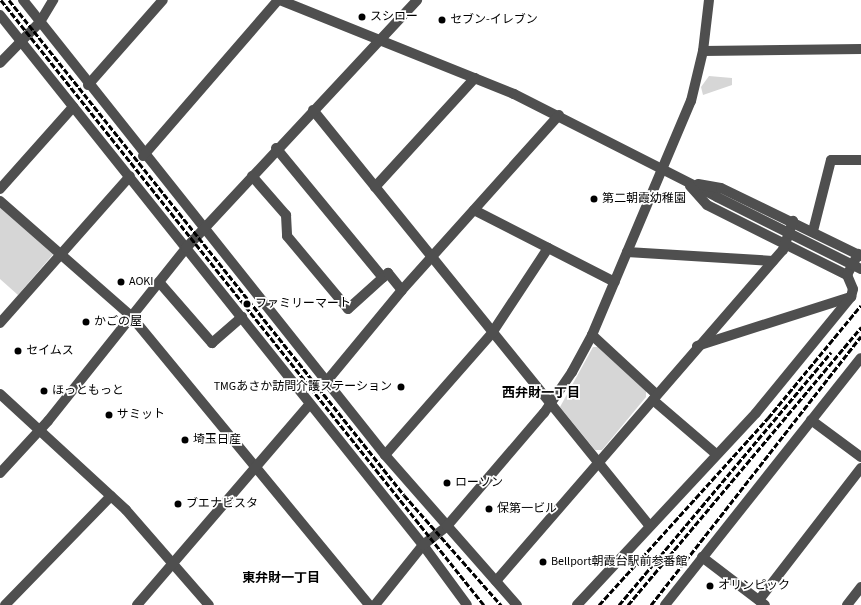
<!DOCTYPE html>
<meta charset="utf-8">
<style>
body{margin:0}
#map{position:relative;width:861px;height:605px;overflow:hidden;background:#fff;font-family:"Source Sans 3","Noto Sans JP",sans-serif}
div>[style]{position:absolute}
.green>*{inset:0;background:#d6d6d6}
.minor>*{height:10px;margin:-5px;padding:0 5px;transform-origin:5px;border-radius:5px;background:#4f4f4f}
.rail>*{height:3px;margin-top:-1.5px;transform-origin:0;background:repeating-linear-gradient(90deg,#000 0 6px,transparent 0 8px)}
.minor-bridge>*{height:10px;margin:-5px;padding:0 5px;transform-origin:5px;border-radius:5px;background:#4f4f4f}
.dots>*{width:11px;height:11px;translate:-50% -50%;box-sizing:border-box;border:2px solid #fff;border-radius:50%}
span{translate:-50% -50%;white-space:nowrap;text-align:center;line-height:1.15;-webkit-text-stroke:3.5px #fff;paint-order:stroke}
.poi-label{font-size:12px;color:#000}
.left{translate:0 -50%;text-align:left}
.right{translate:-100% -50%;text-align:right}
.neighbourhood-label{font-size:13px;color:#000;font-weight:700}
</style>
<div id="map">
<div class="green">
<div style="clip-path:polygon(709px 76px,732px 78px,732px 85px,703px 95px,701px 87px)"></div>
<div style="clip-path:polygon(0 206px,55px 252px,18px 295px,0 279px)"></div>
<div style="clip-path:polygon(593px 347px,598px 347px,646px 391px,646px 397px,602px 450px,595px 450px,560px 407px)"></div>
</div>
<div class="minor">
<div style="left:23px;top:0;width:581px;rotate:51.49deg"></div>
<div style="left:385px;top:455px;width:200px;rotate:48.7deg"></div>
<div style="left:280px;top:0;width:252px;rotate:21.9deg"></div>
<div style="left:514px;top:94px;width:228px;rotate:26.9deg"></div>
<div style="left:0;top:15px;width:678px;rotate:51.41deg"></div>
<div style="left:423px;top:545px;width:74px;rotate:53.7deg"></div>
<div style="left:703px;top:51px;width:158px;rotate:-0.7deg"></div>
<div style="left:0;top:63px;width:57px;rotate:-45.7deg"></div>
<div style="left:40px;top:22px;width:26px;rotate:-59deg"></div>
<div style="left:88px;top:85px;width:113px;rotate:-48.6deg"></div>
<div style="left:313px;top:110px;width:534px;rotate:51.01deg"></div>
<div style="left:276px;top:148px;width:168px;rotate:50.5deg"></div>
<div style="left:143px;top:156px;width:206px;rotate:-49.1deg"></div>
<div style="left:252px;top:176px;width:52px;rotate:48.9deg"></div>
<div style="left:286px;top:215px;width:21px;rotate:87deg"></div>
<div style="left:287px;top:236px;width:95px;rotate:50.1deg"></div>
<div style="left:348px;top:309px;width:54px;rotate:-42deg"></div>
<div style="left:388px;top:273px;width:22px;rotate:51deg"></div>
<div style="left:698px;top:184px;width:23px;rotate:10deg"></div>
<div style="left:721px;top:188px;width:156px;rotate:25.9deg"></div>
<div style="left:690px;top:186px;width:25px;rotate:48deg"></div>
<div style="left:707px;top:205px;width:157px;rotate:26.6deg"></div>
<div style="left:375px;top:187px;width:148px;rotate:-47.5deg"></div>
<div style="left:0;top:189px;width:110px;rotate:-48.3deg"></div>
<div style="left:0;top:201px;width:174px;rotate:41.3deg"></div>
<div style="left:131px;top:316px;width:374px;rotate:50.5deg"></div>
<div style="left:474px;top:210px;width:158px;rotate:27.1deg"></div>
<div style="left:813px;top:231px;width:73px;rotate:-75.8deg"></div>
<div style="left:831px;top:160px;width:30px"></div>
<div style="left:627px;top:252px;width:146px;rotate:3.5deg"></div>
<div style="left:159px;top:282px;width:81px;rotate:49deg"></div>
<div style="left:212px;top:343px;width:40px;rotate:-41deg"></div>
<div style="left:0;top:323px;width:196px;rotate:-48.5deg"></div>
<div style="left:592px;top:335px;width:88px;rotate:42.7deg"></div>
<div style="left:697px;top:346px;width:162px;rotate:-17.7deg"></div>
<div style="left:326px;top:382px;width:119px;rotate:-50.4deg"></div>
<div style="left:402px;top:290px;width:235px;rotate:-48.1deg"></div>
<div style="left:0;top:394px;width:171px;rotate:42.6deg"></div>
<div style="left:126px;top:510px;width:126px;rotate:48.9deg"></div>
<div style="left:653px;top:400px;width:83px;rotate:40.6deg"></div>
<div style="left:811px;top:420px;width:62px;rotate:36.5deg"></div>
<div style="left:385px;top:455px;width:162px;rotate:-48.7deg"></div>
<div style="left:492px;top:333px;width:102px;rotate:-56.6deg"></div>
<div style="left:0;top:473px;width:71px;rotate:-47.3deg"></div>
<div style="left:48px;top:421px;width:221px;rotate:-51.4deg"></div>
<div style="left:186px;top:248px;width:339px;rotate:-47deg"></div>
<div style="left:702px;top:557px;width:79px;rotate:37.3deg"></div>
<div style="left:496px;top:581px;width:438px;rotate:-49.1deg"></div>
<div style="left:783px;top:250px;width:31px;rotate:-71deg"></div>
<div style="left:759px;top:600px;width:167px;rotate:-52.3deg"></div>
<div style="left:5px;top:605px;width:152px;rotate:-45.8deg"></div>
<div style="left:137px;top:605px;width:264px;rotate:-49.3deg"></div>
<div style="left:375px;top:605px;width:77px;rotate:-51.3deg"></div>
<div style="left:423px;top:545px;width:31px;rotate:-38deg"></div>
<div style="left:447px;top:526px;width:149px;rotate:-49.4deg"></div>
<div style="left:544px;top:413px;width:50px;rotate:-55.7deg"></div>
<div style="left:572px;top:372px;width:42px;rotate:-61.6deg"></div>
<div style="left:592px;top:335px;width:254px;rotate:-67.1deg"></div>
<div style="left:691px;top:101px;width:51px;rotate:-76.5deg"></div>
<div style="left:703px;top:51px;width:51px;rotate:-83.3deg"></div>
<div style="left:577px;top:605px;width:262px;rotate:-47deg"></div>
<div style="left:756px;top:413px;width:150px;rotate:-50.7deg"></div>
<div style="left:851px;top:297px;width:8px;rotate:-76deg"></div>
<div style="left:853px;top:289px;width:15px;rotate:-113deg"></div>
<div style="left:847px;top:275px;width:24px;rotate:-62deg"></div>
<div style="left:665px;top:605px;width:315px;rotate:-51.6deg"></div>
<div style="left:847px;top:605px;width:23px;rotate:-52deg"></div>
</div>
<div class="rail">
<div style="left:1px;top:0;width:774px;rotate:51.4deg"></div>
<div style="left:9px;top:0;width:633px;rotate:51.41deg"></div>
<div style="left:404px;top:495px;width:147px;rotate:48.6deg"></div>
<div style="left:599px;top:605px;width:252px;rotate:-47.9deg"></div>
<div style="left:768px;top:418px;width:146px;rotate:-50.5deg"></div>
<div style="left:619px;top:605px;width:330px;rotate:-50deg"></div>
<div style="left:628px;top:605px;width:363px;rotate:-50deg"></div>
<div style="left:651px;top:605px;width:341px;rotate:-52deg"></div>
</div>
<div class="minor-bridge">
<div style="left:717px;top:197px;width:161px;rotate:26.6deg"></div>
</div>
<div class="dots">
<div style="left:362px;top:17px;background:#000"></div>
<div style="left:442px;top:20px;background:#000"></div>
<div style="left:594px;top:199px;background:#000"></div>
<div style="left:121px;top:282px;background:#000"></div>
<div style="left:247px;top:304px;background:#000"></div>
<div style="left:86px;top:322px;background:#000"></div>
<div style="left:18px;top:351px;background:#000"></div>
<div style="left:401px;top:387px;background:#000"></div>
<div style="left:44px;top:391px;background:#000"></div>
<div style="left:109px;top:415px;background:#000"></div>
<div style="left:185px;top:440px;background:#000"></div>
<div style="left:447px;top:483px;background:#000"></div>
<div style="left:178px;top:504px;background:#000"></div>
<div style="left:489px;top:509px;background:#000"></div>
<div style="left:543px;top:562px;background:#000"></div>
<div style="left:710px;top:586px;background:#000"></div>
</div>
<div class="poi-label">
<span class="left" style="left:370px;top:17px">スシロー</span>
<span class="left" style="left:450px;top:20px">セブン-イレブン</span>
<span class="left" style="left:602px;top:199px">第二朝霞幼稚園</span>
<span class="left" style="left:129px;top:282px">AOKI</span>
<span class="left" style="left:255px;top:304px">ファミリーマート</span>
<span class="left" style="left:94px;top:322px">かごの屋</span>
<span class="left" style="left:26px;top:351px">セイムス</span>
<span class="right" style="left:392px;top:387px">TMGあさか訪問介護ステーション</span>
<span class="left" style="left:52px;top:391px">ほっともっと</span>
<span class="left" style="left:117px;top:415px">サミット</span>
<span class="left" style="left:193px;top:440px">埼玉日産</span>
<span class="left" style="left:455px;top:483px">ローソン</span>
<span class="left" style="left:186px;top:504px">ブエナビスタ</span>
<span class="left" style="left:497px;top:509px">保第一ビル</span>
<span class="left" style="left:551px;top:562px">Bellport朝霞台駅前参番館</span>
<span class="left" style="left:718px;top:586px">オリンピック</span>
</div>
<div class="neighbourhood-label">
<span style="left:541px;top:393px">西弁財一丁目</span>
<span style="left:281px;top:578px">東弁財一丁目</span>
</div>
</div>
